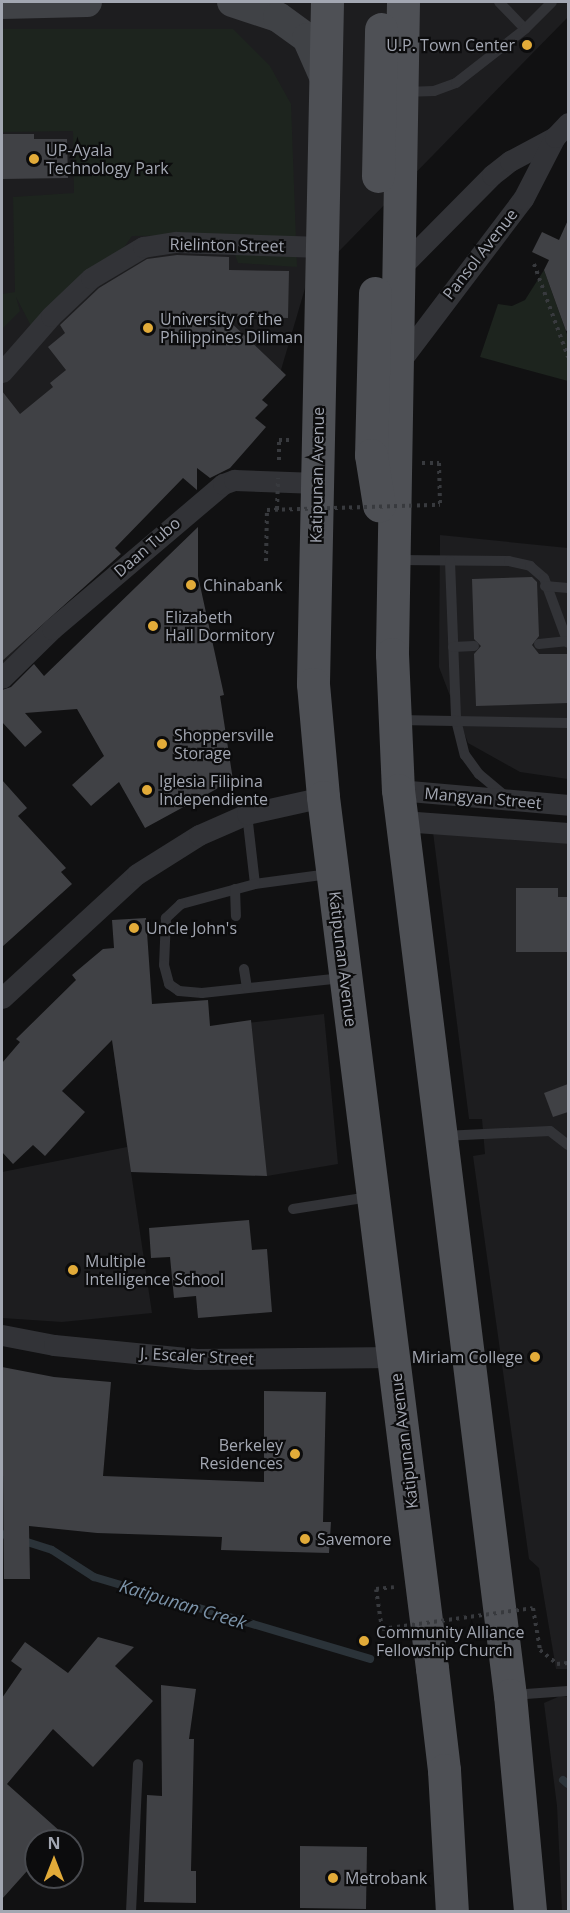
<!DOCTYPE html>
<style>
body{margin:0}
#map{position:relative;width:570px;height:1913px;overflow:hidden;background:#111112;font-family:"Open Sans",sans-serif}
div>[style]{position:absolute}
.built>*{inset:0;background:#1d1d1f}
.green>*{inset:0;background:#1d241e}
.stream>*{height:8px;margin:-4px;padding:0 4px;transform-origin:4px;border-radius:4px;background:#2b3339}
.building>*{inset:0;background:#404145}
.path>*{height:4px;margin-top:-2px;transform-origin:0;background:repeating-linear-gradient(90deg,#383a3e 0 3px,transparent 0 7.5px)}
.service>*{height:10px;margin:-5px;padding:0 5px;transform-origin:5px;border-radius:5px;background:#323337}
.minor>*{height:21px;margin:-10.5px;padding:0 10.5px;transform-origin:10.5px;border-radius:10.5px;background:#323337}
.secondary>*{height:30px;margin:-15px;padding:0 15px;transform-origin:15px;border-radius:15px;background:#404246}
.primary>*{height:33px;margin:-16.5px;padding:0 16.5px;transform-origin:16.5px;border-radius:16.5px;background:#4e5055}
.path-bridge>*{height:4px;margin-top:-2px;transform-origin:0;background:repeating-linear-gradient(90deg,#383a3e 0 3px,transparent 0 7.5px)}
.dots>*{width:16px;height:16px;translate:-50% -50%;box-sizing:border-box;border:3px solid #0c0c0d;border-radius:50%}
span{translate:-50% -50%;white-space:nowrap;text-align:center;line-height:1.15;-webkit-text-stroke:4.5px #0c0c0d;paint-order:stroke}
.poi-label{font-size:16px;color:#a3a7b2}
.right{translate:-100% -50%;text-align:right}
.left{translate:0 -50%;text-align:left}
.street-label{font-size:16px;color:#a3a7b2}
.water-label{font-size:18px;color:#7c94aa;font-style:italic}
.frame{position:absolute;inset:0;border:3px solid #a3a7b2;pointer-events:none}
.north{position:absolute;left:24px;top:1829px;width:60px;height:60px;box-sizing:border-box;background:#0c0c0d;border:2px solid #484a4f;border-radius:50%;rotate:0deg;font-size:16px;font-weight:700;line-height:24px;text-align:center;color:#a3a7b2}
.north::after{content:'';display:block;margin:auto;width:21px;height:27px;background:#e2ab39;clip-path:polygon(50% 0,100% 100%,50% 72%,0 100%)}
</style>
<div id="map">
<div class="built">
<div style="clip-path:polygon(2px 2px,568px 2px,568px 17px,306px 285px,281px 370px,2px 667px)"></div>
<div style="clip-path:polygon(440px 535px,568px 548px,568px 779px,520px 772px,468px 743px,439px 667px)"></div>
<div style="clip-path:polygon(433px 832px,568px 841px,568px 1669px,556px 1669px,539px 1568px,529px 1559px,473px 1156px,485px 1154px,482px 1119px,469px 1119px)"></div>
<div style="clip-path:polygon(324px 1014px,338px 1164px,267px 1176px,131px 1172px,152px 1313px,62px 1322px,2px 1318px,2px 1172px,127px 1147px,112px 1039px)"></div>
<div style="clip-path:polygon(560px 1696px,568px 1697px,568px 1911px,562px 1911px,557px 1806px,544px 1703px)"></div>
</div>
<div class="green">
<div style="clip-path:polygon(2px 29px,233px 29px,270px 66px,291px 104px,297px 267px,238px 263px,228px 235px,132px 236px,101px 280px,31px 326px,16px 297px,20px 311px,2px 329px,2px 294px,15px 292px,13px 197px,74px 193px,73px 131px,2px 132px)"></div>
<div style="clip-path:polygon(544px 270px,568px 337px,568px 381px,480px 357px,498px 304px,512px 306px,525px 300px)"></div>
</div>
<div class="stream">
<div style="left:2px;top:1534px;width:52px;rotate:17.7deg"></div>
<div style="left:52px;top:1550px;width:50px;rotate:32.7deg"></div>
<div style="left:94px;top:1577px;width:288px;rotate:16.5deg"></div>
<div style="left:563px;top:1780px;width:6px;rotate:39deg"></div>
</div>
<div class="building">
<div style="clip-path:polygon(2px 134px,34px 134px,34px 139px,67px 139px,68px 178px,2px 179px)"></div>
<div style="clip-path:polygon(568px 220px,568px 330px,566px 331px,544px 270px,549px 260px,532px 252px,542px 232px,559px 240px)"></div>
<div style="clip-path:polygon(177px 255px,229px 257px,229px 270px,289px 271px,288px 318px,224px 316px,286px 375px,262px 400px,268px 405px,255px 418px,266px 427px,230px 468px,210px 478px,197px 468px,197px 490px,183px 478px,115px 548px,121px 554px,2px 661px,2px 391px,20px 414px,53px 387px,50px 383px,66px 370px,48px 347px,65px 333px,60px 325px,99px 288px,147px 259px)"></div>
<div style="clip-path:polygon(198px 527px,198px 576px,224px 695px,220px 696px,233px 780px,145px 828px,119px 782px,91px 806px,72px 785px,104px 756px,77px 709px,25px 713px,42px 732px,25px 747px,2px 722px,2px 690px,11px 687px,34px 664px,44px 676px)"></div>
<div style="clip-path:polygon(532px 577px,537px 582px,539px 636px,532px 645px,539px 654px,568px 654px,568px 703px,476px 706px,474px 654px,481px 646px,474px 639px,472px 579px)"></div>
<div style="clip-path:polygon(2px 780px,27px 808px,18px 816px,66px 868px,61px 872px,72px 884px,2px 947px)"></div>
<div style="clip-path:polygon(516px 888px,558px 888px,558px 897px,568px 897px,568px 952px,516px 952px)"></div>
<div style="clip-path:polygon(146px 918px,152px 1004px,208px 1000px,210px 1026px,251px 1020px,267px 1176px,131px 1172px,112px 1040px,62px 1091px,85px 1112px,45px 1156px,33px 1145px,13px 1164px,2px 1152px,2px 1063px,20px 1042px,16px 1039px,76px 980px,72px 975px,103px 949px,114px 948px,112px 920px)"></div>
<div style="clip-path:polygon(568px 1084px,568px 1112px,553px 1117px,544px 1093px)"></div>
<div style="clip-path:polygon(249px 1220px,252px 1250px,267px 1249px,272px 1312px,198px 1318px,196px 1296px,174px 1298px,170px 1257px,151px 1258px,149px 1228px)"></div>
<div style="clip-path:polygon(2px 1367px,54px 1377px,111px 1382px,103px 1476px,264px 1482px,264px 1391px,326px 1392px,323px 1522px,331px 1522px,329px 1553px,221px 1550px,222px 1537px,97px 1533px,29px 1526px,30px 1579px,4px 1579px)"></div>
<div style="clip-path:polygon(98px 1637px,134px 1647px,115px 1666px,153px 1701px,93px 1767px,53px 1729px,7px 1784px,71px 1841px,36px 1841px,36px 1861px,2px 1899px,2px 1698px,22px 1669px,11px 1661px,25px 1642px,68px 1673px)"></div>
<div style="clip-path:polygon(161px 1685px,196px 1689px,189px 1739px,194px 1739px,191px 1871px,196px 1871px,196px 1903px,144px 1902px,147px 1795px,162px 1796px)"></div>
<div style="clip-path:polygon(300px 1846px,367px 1847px,366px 1909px,300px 1908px)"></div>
</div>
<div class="path">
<div style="left:534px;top:264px;width:99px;rotate:69.9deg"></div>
<div style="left:279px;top:460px;width:20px;rotate:-90deg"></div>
<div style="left:279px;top:440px;width:11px"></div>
<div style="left:422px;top:463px;width:17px"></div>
<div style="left:439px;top:463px;width:42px;rotate:88.6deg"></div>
<div style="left:277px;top:509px;width:1px;rotate:90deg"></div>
<div style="left:266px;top:561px;width:51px;rotate:-88.9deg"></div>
<div style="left:533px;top:1608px;width:43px;rotate:80.5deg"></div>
<div style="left:540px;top:1650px;width:22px;rotate:39deg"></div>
<div style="left:557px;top:1664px;width:11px;rotate:-5deg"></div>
<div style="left:382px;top:1629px;width:40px;rotate:-98.5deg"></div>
<div style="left:376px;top:1589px;width:18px;rotate:-6deg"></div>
</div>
<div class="service">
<div style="left:499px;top:2px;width:37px;rotate:46deg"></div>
<div style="left:404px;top:92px;width:30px;rotate:-2deg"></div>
<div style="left:434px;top:91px;width:23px;rotate:-20deg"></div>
<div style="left:456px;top:83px;width:88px;rotate:-38deg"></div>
<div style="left:525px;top:29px;width:38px;rotate:-45deg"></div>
<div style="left:397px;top:560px;width:112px;rotate:0.5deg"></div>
<div style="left:509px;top:561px;width:22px;rotate:13deg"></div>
<div style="left:530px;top:566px;width:18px;rotate:41deg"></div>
<div style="left:544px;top:578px;width:69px;rotate:69.7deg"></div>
<div style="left:450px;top:561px;width:159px;rotate:87.8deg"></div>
<div style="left:456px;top:720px;width:36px;rotate:76deg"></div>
<div style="left:465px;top:755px;width:24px;rotate:54deg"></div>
<div style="left:479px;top:774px;width:35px;rotate:40deg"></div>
<div style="left:545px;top:586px;width:23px;rotate:5deg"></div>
<div style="left:539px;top:644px;width:27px;rotate:-6deg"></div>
<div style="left:453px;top:647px;width:21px;rotate:-3deg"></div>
<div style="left:398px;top:720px;width:170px;rotate:1deg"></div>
<div style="left:247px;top:814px;width:70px;rotate:83.5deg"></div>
<div style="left:329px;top:874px;width:75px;rotate:172.3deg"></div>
<div style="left:255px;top:884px;width:77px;rotate:164.9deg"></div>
<div style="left:181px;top:904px;width:21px;rotate:137deg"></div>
<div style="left:166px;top:918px;width:47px;rotate:92.4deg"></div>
<div style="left:164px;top:965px;width:20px;rotate:75deg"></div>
<div style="left:169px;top:984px;width:12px;rotate:35deg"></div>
<div style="left:179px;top:991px;width:23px;rotate:5deg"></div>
<div style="left:202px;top:993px;width:141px;rotate:-6.1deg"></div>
<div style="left:235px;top:889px;width:27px;rotate:88deg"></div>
<div style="left:244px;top:969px;width:19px;rotate:81deg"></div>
<div style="left:443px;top:1136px;width:107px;rotate:-2.7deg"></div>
<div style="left:550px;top:1131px;width:23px;rotate:38deg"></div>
<div style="left:293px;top:1209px;width:77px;rotate:-9deg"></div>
<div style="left:512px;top:1695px;width:56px;rotate:-4.1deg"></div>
<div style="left:131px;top:1912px;width:148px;rotate:-87.3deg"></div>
</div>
<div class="minor">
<div style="left:397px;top:271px;width:135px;rotate:-45.3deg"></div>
<div style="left:492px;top:175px;width:23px;rotate:-38deg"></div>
<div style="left:510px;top:161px;width:51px;rotate:-28.1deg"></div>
<div style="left:398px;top:364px;width:207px;rotate:-52.9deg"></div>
<div style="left:523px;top:199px;width:70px;rotate:-62.7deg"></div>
<div style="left:555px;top:137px;width:19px;rotate:-47deg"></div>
<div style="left:2px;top:372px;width:74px;rotate:-48.8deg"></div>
<div style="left:51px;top:316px;width:55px;rotate:-43.5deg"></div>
<div style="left:91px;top:278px;width:61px;rotate:-30.8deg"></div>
<div style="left:143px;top:247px;width:33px;rotate:-9deg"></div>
<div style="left:176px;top:242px;width:146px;rotate:2deg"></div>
<div style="left:2px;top:678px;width:70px;rotate:-44.4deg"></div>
<div style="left:52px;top:629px;width:224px;rotate:-40.3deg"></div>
<div style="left:223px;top:484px;width:12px;rotate:-20deg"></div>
<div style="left:234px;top:480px;width:84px;rotate:2deg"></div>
<div style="left:398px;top:790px;width:171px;rotate:5deg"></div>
<div style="left:402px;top:821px;width:166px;rotate:4.1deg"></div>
<div style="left:2px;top:998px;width:183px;rotate:-42.6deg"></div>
<div style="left:137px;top:874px;width:73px;rotate:-32.2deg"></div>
<div style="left:199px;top:835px;width:52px;rotate:-23.6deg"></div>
<div style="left:247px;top:814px;width:78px;rotate:-12.6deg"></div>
<div style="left:2px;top:1335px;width:53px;rotate:10.9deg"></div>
<div style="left:54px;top:1345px;width:143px;rotate:5.6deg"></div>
<div style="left:196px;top:1359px;width:198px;rotate:-0.6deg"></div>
</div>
<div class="secondary">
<div style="left:232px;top:2px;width:48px;rotate:18.1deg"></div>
<div style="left:278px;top:17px;width:36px;rotate:36deg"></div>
<div style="left:307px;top:38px;width:47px;rotate:66.2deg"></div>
<div style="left:2px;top:4px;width:85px;rotate:-1.3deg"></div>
</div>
<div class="primary">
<div style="left:327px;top:2px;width:682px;rotate:91.18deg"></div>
<div style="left:313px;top:684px;width:113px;rotate:84.9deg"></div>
<div style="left:323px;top:797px;width:878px;rotate:82.87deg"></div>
<div style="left:432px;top:1668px;width:103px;rotate:83.3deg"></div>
<div style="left:444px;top:1770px;width:142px;rotate:86.8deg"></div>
<div style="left:403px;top:2px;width:652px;rotate:90.97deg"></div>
<div style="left:392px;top:654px;width:136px;rotate:87.5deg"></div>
<div style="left:398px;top:790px;width:912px;rotate:82.95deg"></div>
<div style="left:510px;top:1695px;width:218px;rotate:84.7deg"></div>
<div style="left:378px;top:176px;width:147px;rotate:-88.8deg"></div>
<div style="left:375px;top:293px;width:162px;rotate:91.4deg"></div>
<div style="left:371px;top:455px;width:51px;rotate:80.9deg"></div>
</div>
<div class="path-bridge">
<div style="left:277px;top:509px;width:31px;rotate:-88deg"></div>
<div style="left:267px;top:510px;width:173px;rotate:-1.7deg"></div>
<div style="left:382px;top:1629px;width:152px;rotate:-7.9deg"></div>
</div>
<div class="dots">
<div style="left:527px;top:45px;background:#e2ab39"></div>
<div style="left:34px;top:159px;background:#e2ab39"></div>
<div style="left:148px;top:328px;background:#e2ab39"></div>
<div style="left:191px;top:585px;background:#e2ab39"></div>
<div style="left:153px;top:626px;background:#e2ab39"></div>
<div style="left:162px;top:744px;background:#e2ab39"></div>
<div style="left:147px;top:790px;background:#e2ab39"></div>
<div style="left:134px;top:928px;background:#e2ab39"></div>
<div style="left:73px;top:1270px;background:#e2ab39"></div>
<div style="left:535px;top:1357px;background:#e2ab39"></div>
<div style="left:295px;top:1454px;background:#e2ab39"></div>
<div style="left:305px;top:1539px;background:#e2ab39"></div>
<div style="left:364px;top:1641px;background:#e2ab39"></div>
<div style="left:333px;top:1878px;background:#e2ab39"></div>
</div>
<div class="poi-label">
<span class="right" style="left:515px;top:45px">U.P. Town Center</span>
<span class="left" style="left:46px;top:159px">UP-Ayala<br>Technology Park</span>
<span class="left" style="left:160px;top:328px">University of the<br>Philippines Diliman</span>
<span class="left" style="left:203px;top:585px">Chinabank</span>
<span class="left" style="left:165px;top:626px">Elizabeth<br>Hall Dormitory</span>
<span class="left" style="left:174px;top:744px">Shoppersville<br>Storage</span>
<span class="left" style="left:159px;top:790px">Iglesia Filipina<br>Independiente</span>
<span class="left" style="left:146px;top:928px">Uncle John's</span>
<span class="left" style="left:85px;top:1270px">Multiple<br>Intelligence School</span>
<span class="right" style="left:523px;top:1357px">Miriam College</span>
<span class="right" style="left:283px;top:1454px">Berkeley<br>Residences</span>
<span class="left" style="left:317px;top:1539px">Savemore</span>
<span class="left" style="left:376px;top:1641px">Community Alliance<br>Fellowship Church</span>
<span class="left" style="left:345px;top:1878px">Metrobank</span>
</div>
<div class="street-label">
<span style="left:227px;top:245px;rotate:1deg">Rielinton Street</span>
<span style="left:480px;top:254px;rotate:-52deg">Pansol Avenue</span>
<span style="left:317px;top:475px;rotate:-89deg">Katipunan Avenue</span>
<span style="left:147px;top:547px;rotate:-41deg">Daan Tubo</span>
<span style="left:483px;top:798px;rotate:5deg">Mangyan Street</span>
<span style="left:343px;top:959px;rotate:83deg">Katipunan Avenue</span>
<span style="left:197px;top:1356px;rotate:3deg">J. Escaler Street</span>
<span style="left:404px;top:1441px;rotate:-97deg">Katipunan Avenue</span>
</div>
<div class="water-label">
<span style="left:183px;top:1604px;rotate:17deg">Katipunan Creek</span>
</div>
<div class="frame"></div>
<div class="north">N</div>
</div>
